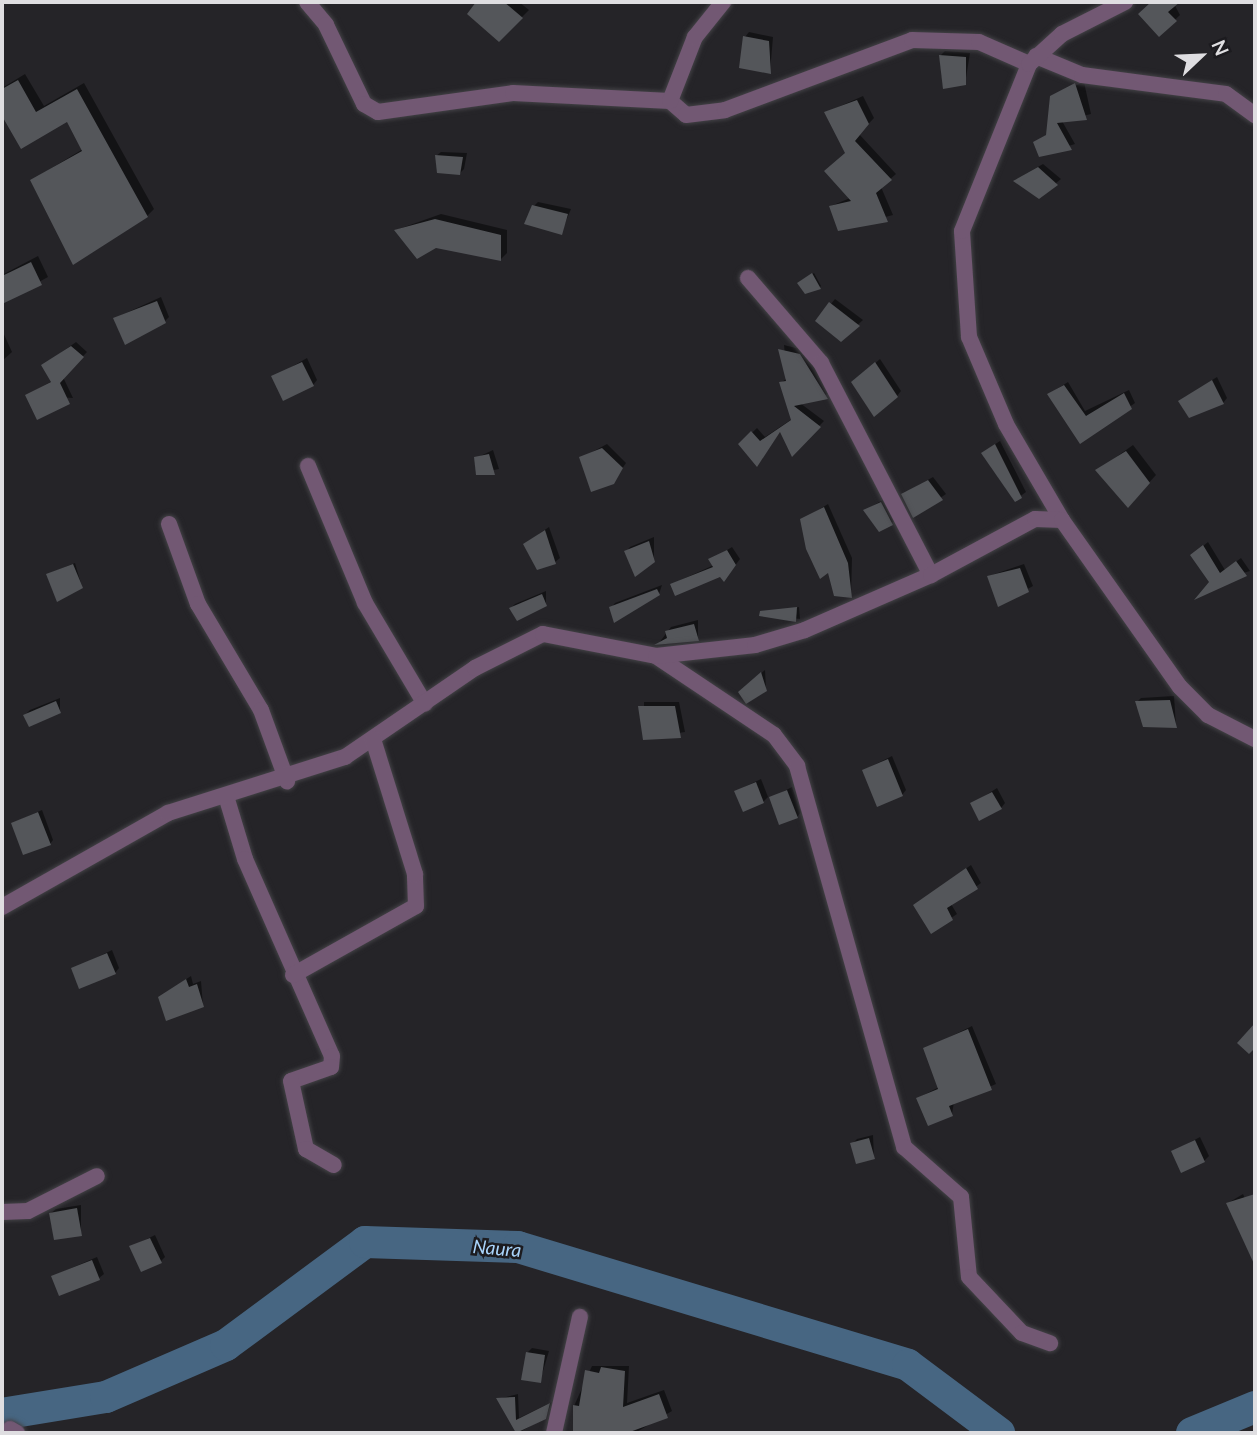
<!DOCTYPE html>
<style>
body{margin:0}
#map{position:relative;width:1257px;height:1435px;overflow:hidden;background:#252428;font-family:Lato,sans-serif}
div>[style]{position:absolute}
.shadow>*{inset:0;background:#0007}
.river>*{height:32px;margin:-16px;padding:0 16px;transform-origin:16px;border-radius:16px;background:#476682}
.building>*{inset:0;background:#54565a}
.roads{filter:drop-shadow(0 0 2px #434246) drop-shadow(0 0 2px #434246)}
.minor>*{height:16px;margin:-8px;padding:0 8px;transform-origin:8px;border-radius:8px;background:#725873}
span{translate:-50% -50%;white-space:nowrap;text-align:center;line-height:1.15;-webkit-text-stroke:5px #1c1b1f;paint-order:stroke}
.water-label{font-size:19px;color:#a9d4fb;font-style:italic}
.frame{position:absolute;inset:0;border:4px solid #dfdee1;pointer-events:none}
.north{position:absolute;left:1166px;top:21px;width:70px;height:70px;-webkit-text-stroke:5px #1c1b1f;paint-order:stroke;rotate:67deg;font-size:19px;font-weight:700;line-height:28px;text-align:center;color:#dfdee1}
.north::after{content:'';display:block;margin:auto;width:24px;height:32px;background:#dfdee1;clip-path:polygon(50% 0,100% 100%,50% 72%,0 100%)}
</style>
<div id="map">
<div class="shadow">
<div style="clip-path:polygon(478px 2px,519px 2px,529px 10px,499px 40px,470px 14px)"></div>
<div style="clip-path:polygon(1153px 2px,1173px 2px,1180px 15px,1159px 35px,1140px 14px)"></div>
<div style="clip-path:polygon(749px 32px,773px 37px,770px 72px,745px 37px)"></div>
<div style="clip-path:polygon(945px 51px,970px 53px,965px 84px,940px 56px)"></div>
<div style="clip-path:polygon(25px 74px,44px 106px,84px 83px,154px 209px,147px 216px,32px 180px,83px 149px,67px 120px,2px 119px,2px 88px)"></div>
<div style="clip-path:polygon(1084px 82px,1091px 114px,1062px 121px,1075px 144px,1040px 155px,1035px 142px,1048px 134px,1052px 96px)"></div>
<div style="clip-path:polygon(863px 96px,874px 118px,859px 134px,896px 174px,881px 187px,893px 215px,839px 229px,831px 206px,850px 198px,847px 153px,827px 112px)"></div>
<div style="clip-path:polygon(441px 152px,467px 153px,464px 169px,459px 174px,436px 156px)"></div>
<div style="clip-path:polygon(1043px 164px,1061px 179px,1039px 197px,1015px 180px)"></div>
<div style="clip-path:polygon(538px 202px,571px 209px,561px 233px,534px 206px)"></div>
<div style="clip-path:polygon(441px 214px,507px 230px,507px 253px,501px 259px,396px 230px)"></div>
<div style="clip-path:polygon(38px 256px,48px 277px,2px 302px,2px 275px)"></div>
<div style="clip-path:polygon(814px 273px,821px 286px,820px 287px,801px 281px)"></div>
<div style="clip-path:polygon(161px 297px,169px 317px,165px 321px,115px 318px)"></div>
<div style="clip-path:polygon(835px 299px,863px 320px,841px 340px,818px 320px)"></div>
<div style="clip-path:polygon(2px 330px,12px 352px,2px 361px)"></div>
<div style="clip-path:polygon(76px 342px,87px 352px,63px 377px,73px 398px,27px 395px,52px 381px,44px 365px)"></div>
<div style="clip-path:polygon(784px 345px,804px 350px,831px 393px,800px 403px,824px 421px,792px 454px,781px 430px,761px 460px,740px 444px,757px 428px,765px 437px,792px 419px,781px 383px,787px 378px)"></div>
<div style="clip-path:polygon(307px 358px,317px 380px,313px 385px,274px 377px)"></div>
<div style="clip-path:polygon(880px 359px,901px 391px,897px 396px,858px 378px)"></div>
<div style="clip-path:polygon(1217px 377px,1227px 398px,1223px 403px,1185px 397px)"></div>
<div style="clip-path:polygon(1068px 382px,1085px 411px,1129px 390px,1135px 403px,1081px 441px,1049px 394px)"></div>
<div style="clip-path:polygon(1000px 441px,1026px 492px,1015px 500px,988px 449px)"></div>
<div style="clip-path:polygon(607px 444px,626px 463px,613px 482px,581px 458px)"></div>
<div style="clip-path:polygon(1133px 445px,1156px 475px,1135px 498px,1098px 470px)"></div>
<div style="clip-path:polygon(493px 450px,499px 469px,478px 473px,476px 458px)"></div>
<div style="clip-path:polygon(933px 477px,946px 494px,914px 516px,903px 494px)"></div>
<div style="clip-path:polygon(886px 498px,896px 519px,892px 523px,866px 510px)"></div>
<div style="clip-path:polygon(828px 504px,852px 558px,851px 596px,802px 520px)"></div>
<div style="clip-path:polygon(549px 527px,560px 558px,555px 562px,530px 540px)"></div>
<div style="clip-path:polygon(654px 537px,654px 561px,626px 552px,630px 547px)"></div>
<div style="clip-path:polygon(1208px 542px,1225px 570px,1241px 558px,1250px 571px,1212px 582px,1197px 551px)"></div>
<div style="clip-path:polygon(732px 547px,740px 559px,728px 575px,672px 584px,714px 565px,711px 560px)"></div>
<div style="clip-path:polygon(75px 563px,82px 587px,50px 573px)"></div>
<div style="clip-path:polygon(1024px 564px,1033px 586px,999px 605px,989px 576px)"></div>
<div style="clip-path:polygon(662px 585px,659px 594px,611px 608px,615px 603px)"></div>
<div style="clip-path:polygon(546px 591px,546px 604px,511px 608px,515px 604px)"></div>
<div style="clip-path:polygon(799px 607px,800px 619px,764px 614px)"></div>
<div style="clip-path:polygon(698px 620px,698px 639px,659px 643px,671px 627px)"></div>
<div style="clip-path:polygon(765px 670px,766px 689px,744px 688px)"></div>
<div style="clip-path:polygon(1174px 696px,1176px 726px,1137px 702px,1141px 698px)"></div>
<div style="clip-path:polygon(60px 698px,60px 712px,25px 715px,30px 710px)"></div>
<div style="clip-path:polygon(644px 702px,679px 702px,685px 732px,644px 738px)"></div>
<div style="clip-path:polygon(892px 756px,906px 790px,902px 795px,864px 770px)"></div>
<div style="clip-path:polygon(761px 779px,768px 797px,763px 802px,736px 791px)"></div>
<div style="clip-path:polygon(792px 787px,801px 812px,797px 817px,771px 798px)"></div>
<div style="clip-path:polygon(997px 788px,1005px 803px,1001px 808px,972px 804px)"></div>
<div style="clip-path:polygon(42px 810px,53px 840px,50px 844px,13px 823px)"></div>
<div style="clip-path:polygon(971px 865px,981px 883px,951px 904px,957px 914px,932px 931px,920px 901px)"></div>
<div style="clip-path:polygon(112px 950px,119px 968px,115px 973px,73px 969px)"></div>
<div style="clip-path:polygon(191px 976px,193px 984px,201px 981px,203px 1006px,165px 993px)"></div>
<div style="clip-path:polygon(972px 1026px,996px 1084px,954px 1102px,952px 1114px,929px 1124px,918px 1098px,939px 1087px,925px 1049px)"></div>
<div style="clip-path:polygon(873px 1135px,874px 1157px,852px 1144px,857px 1139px)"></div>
<div style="clip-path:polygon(1200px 1137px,1209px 1156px,1204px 1161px,1174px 1151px)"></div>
<div style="clip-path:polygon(1243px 1194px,1255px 1220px,1250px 1251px,1228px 1203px)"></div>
<div style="clip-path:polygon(81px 1205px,81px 1234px,51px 1213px,56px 1209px)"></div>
<div style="clip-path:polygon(155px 1235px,165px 1257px,161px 1261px,131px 1247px)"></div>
<div style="clip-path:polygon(97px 1257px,104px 1274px,99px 1278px,53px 1276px)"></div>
<div style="clip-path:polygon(532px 1348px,549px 1351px,540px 1381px,527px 1353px)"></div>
<div style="clip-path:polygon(592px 1366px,629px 1366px,627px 1403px,664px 1390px,672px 1411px,635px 1433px,574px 1433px,574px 1406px)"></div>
<div style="clip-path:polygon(518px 1394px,519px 1418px,552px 1402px,545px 1418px,518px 1433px,498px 1399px)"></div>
</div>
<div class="river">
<div style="left:2px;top:1414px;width:105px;rotate:-9.3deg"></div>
<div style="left:106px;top:1397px;width:131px;rotate:-23.4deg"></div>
<div style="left:226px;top:1345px;width:173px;rotate:-36.5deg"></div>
<div style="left:365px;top:1242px;width:153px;rotate:1.9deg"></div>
<div style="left:518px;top:1247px;width:407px;rotate:16.8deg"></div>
<div style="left:908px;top:1365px;width:114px;rotate:36.8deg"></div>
<div style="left:1192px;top:1433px;width:68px;rotate:-22.4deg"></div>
</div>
<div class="building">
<div style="clip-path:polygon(476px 2px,504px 2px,523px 18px,499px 42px,467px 14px)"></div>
<div style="clip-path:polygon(1151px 2px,1180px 2px,1168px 12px,1177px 21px,1159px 37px,1138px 14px)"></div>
<div style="clip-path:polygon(743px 36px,769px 41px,771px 74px,739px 68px)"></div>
<div style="clip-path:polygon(939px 55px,966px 57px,966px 85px,943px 89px)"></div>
<div style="clip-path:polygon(18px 80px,36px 112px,77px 89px,148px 217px,73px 265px,30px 180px,82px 151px,67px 122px,21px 149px,2px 116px,2px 89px)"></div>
<div style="clip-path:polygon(1075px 83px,1087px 120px,1057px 123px,1072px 150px,1039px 157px,1033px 142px,1046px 135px,1050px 96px)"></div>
<div style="clip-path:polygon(857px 100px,869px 124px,855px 141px,892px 180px,876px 193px,888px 222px,838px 231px,829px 206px,851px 201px,824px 171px,845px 153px,824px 112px)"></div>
<div style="clip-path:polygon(435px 155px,463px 157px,460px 175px,437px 173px)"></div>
<div style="clip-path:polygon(1038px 167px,1058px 185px,1039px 199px,1013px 181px)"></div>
<div style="clip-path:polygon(532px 205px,568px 214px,562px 235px,524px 224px)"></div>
<div style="clip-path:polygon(435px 219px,501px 235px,501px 261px,436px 248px,417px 259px,394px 230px)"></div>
<div style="clip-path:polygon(31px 262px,42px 285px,2px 304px,2px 276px)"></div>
<div style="clip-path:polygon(812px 273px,821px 289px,805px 294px,797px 283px)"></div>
<div style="clip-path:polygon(157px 301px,166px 323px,125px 345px,113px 318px)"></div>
<div style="clip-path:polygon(829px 302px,860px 326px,841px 342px,815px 321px)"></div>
<div style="clip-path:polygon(71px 346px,84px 357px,60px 383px,70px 404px,37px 420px,25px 395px,51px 382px,41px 365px)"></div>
<div style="clip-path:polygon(778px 349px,800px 354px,828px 399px,794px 406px,821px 427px,792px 457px,780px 432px,757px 467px,738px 444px,751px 431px,760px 441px,791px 420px,779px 382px,786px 381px)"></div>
<div style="clip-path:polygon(302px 362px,314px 386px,283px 401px,271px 376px)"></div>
<div style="clip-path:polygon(875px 362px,898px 397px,874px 417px,851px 382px)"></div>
<div style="clip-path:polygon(1212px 380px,1224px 404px,1189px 418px,1178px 401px)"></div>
<div style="clip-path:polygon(1064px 385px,1086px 416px,1124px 393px,1132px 409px,1080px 444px,1047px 394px)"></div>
<div style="clip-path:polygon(995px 444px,1022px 498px,1015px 502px,981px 453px)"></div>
<div style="clip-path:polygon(602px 448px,623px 468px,614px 484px,591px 492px,579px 457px)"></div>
<div style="clip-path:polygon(1126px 451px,1150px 483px,1128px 508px,1095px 470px)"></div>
<div style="clip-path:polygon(489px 454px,495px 475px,476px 475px,474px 457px)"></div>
<div style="clip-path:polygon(928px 480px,943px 500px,913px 518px,901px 494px)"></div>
<div style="clip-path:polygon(881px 502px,893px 525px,879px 532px,863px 510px)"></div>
<div style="clip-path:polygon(824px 507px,848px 563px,852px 598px,834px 596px,828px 573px,820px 579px,806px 549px,800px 519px)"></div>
<div style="clip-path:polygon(545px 530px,556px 564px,537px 570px,523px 544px)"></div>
<div style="clip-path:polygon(649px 541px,655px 562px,635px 577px,624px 551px)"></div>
<div style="clip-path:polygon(1203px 545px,1220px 573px,1236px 561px,1247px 576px,1194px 600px,1209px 582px,1190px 555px)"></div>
<div style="clip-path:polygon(727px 550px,736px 565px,724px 582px,720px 577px,675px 596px,670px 584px,713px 567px,708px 559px)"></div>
<div style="clip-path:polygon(73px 564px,83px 588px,57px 602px,46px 574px)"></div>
<div style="clip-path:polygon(1020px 568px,1029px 592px,998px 607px,987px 576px)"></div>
<div style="clip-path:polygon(657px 589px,660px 595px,614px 623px,609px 607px)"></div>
<div style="clip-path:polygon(542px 594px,547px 606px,517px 621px,509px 608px)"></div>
<div style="clip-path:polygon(797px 607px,796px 622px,759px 616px,760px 611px)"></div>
<div style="clip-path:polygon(694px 624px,699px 641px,654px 645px,667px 638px,665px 631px)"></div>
<div style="clip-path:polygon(761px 672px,767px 691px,746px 704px,738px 692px)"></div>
<div style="clip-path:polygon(1170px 700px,1177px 728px,1143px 727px,1135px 701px)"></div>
<div style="clip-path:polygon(56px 701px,61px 713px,29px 727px,23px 715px)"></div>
<div style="clip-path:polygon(638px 706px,675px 706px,681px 738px,643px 740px)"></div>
<div style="clip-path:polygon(888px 759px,903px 796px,877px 807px,862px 770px)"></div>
<div style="clip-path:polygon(756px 782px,764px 803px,743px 812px,734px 791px)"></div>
<div style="clip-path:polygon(787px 790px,798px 818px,779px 825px,769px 797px)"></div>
<div style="clip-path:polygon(992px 792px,1002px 809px,979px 821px,970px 803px)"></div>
<div style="clip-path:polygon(38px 812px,51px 845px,23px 855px,11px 823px)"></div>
<div style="clip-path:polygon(966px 868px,978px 889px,947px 908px,953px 920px,931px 934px,913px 905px)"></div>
<div style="clip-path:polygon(107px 953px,116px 974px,79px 989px,71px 968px)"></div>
<div style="clip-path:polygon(186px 979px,189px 987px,197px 984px,204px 1007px,166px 1021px,158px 997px)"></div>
<div style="clip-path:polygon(1255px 1023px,1255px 1048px,1249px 1054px,1237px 1043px)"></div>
<div style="clip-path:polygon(968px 1029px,992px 1090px,949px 1106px,953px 1116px,928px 1126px,916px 1098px,938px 1089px,923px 1048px)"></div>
<div style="clip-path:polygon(869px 1138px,875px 1159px,856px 1164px,850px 1143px)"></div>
<div style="clip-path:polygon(1195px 1140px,1205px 1162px,1181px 1173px,1171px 1151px)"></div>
<div style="clip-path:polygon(1255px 1194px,1255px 1266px,1226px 1203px)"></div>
<div style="clip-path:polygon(77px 1208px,82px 1236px,54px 1240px,49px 1213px)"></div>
<div style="clip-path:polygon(150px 1238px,162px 1263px,141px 1272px,129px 1246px)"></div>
<div style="clip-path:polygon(92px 1260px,100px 1280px,59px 1296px,51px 1276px)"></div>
<div style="clip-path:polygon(526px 1352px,545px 1355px,541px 1383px,521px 1380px)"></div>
<div style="clip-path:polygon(601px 1367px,625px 1371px,623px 1407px,659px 1394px,668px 1418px,627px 1433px,573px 1433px,573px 1405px,579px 1406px,585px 1370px,599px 1373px)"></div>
<div style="clip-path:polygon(515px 1397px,516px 1420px,550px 1403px,546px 1419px,516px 1433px,496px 1398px)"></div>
</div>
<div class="roads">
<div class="minor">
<div style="left:307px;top:2px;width:30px;rotate:50deg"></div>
<div style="left:326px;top:25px;width:88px;rotate:64.3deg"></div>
<div style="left:364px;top:104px;width:16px;rotate:30deg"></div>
<div style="left:378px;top:112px;width:136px;rotate:-8deg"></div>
<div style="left:513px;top:93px;width:157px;rotate:2.9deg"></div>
<div style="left:670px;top:101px;width:21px;rotate:41deg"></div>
<div style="left:686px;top:115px;width:39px;rotate:-7deg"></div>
<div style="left:725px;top:110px;width:200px;rotate:-20.5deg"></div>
<div style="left:912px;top:40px;width:67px;rotate:1.7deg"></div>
<div style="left:979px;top:42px;width:55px;rotate:23.7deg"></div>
<div style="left:1036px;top:56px;width:50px;rotate:22.4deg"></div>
<div style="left:1082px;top:75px;width:145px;rotate:7.5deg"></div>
<div style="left:1226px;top:94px;width:36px;rotate:36deg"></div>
<div style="left:670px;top:101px;width:69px;rotate:-68.7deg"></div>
<div style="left:695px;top:37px;width:45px;rotate:-51.3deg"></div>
<div style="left:748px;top:278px;width:112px;rotate:49.3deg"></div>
<div style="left:821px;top:363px;width:239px;rotate:62.6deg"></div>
<div style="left:308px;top:466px;width:148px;rotate:67.4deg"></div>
<div style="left:365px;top:603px;width:117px;rotate:59.3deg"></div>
<div style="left:1062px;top:520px;width:111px;rotate:-120.3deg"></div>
<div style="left:1006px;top:424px;width:95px;rotate:-113deg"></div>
<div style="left:969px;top:337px;width:106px;rotate:-93.8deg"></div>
<div style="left:962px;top:231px;width:180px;rotate:-68.1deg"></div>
<div style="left:1029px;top:64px;width:45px;rotate:-42.3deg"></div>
<div style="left:1062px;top:34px;width:71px;rotate:-26.9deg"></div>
<div style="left:169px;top:524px;width:85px;rotate:70.1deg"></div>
<div style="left:198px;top:604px;width:123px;rotate:59.3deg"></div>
<div style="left:261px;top:710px;width:76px;rotate:69.9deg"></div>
<div style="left:656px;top:656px;width:142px;rotate:33.8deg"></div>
<div style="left:774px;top:735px;width:39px;rotate:53deg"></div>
<div style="left:797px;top:766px;width:396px;rotate:74.3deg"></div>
<div style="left:904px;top:1147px;width:76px;rotate:41.3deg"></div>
<div style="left:961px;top:1197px;width:80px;rotate:84.3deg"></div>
<div style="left:969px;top:1277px;width:77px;rotate:46.6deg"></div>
<div style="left:1022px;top:1333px;width:30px;rotate:20deg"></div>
<div style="left:226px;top:796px;width:66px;rotate:73.2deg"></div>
<div style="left:245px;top:859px;width:215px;rotate:66.2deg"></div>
<div style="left:332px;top:1056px;width:11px;rotate:95deg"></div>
<div style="left:331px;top:1067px;width:42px;rotate:160.7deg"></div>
<div style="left:291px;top:1081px;width:70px;rotate:77.6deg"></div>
<div style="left:306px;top:1149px;width:32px;rotate:30deg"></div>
<div style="left:2px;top:907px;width:191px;rotate:-29.5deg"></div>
<div style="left:168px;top:813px;width:186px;rotate:-17.6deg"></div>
<div style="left:345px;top:757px;width:158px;rotate:-34.4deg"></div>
<div style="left:475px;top:668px;width:76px;rotate:-26.6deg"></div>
<div style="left:543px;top:634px;width:115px;rotate:11deg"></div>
<div style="left:656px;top:656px;width:100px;rotate:-6.3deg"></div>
<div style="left:755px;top:645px;width:52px;rotate:-16.7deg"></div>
<div style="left:805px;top:630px;width:137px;rotate:-23.6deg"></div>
<div style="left:931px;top:575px;width:118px;rotate:-28.3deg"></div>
<div style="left:1035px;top:519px;width:27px;rotate:2deg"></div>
<div style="left:1062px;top:520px;width:204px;rotate:54.8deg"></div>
<div style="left:1180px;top:687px;width:40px;rotate:45deg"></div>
<div style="left:1208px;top:715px;width:53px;rotate:27.1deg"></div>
<div style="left:293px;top:975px;width:141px;rotate:-29.3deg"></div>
<div style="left:416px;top:906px;width:32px;rotate:-92deg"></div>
<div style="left:415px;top:874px;width:141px;rotate:-107.3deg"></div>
<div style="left:2px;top:1212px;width:26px;rotate:-2deg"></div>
<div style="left:28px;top:1211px;width:77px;rotate:-26.9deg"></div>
<div style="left:10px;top:1429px;width:8px;rotate:30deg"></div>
<div style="left:554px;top:1433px;width:119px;rotate:-77.4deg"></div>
</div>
</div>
<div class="water-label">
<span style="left:497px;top:1248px;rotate:5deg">Naura</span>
</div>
<div class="frame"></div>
<div class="north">N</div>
</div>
